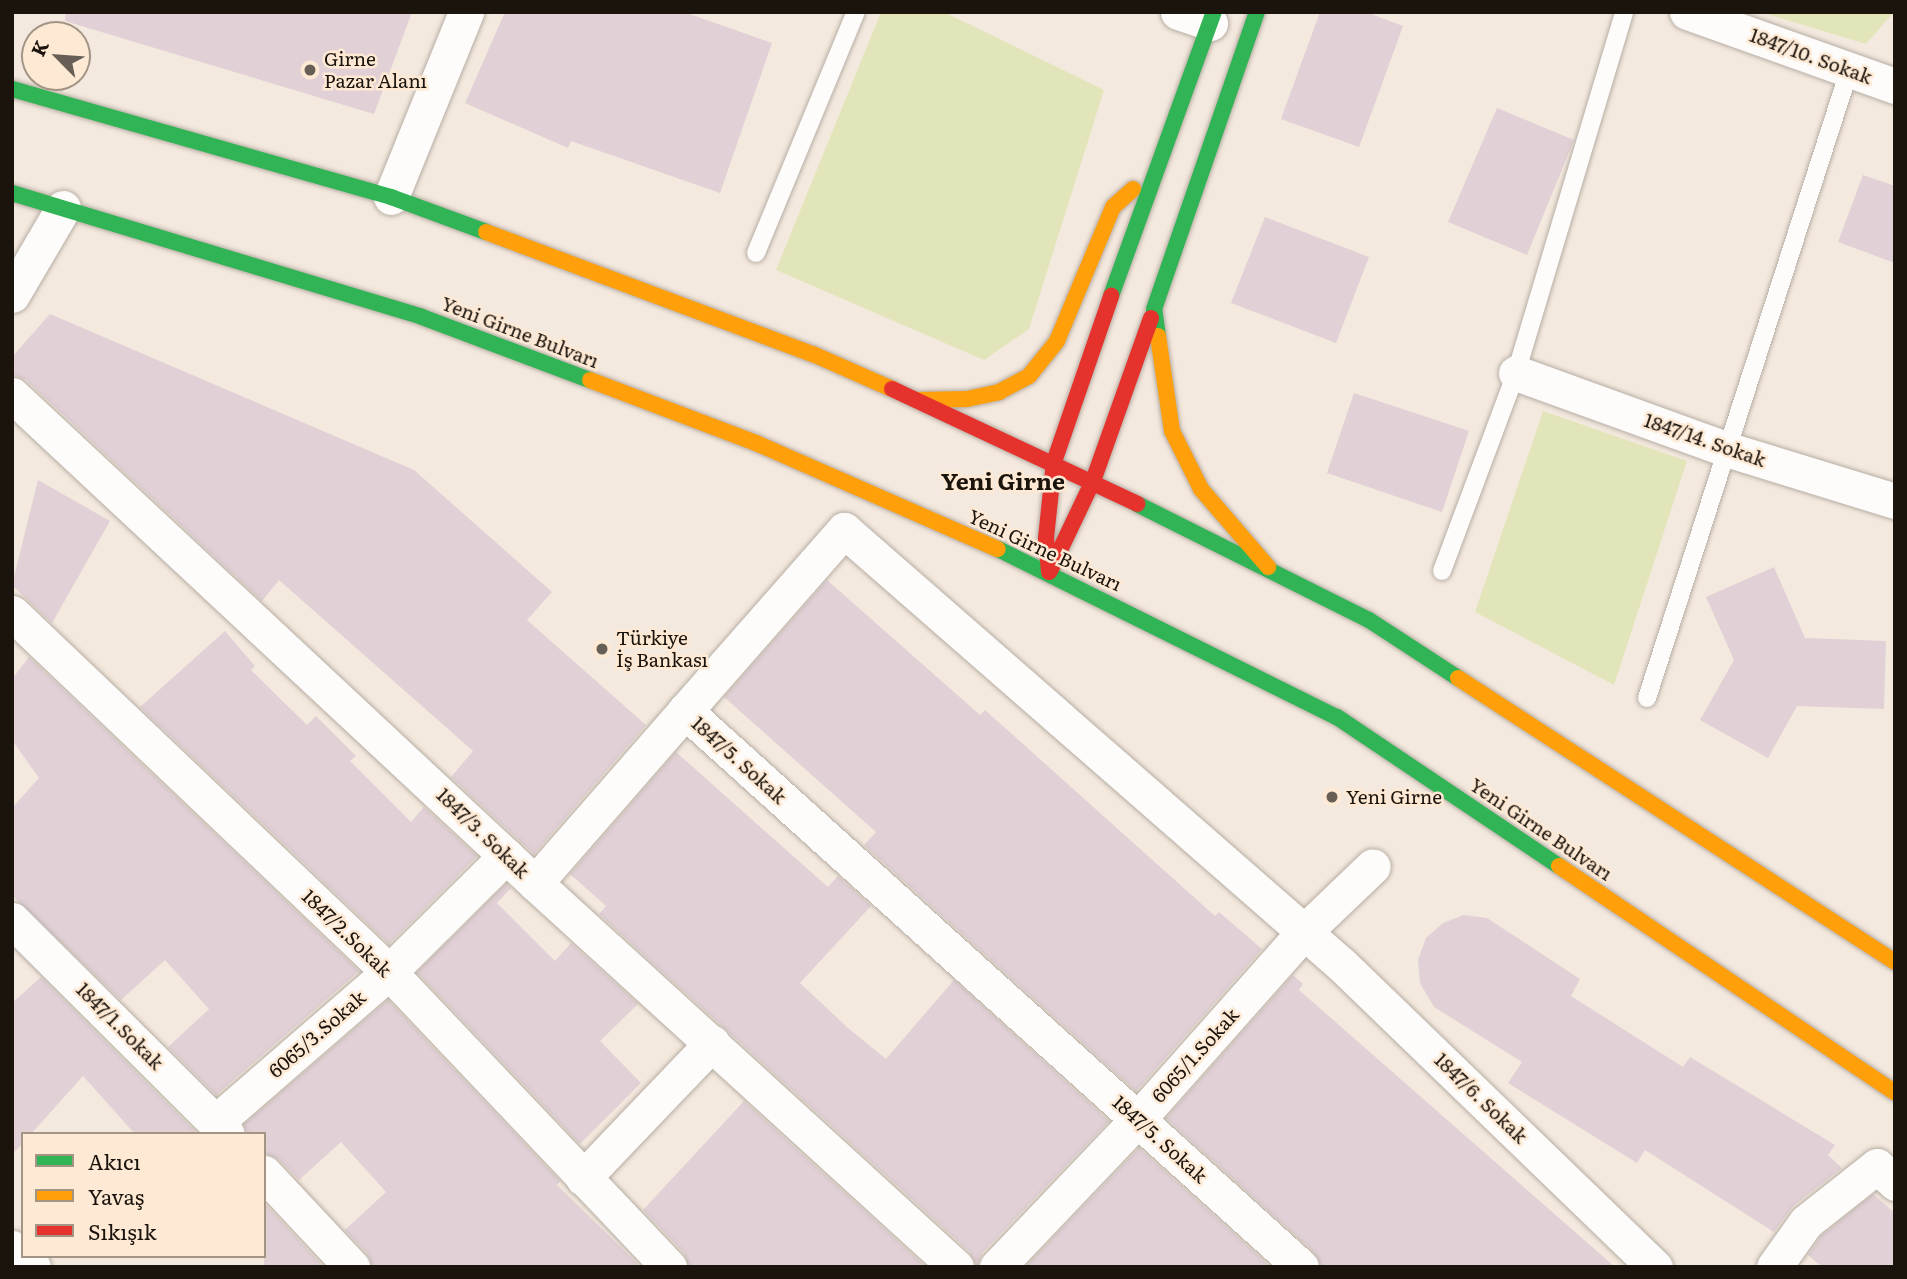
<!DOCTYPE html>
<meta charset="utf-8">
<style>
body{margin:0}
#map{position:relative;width:1907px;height:1279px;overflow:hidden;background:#f4e9de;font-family:Literata,serif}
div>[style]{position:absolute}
.green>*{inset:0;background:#e2e5ba}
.building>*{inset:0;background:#e1d0d6}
.roads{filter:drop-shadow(0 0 2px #b6ada4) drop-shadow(0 0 2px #b6ada4)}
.lane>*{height:18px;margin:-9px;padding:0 9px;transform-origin:9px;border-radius:9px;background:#fdfcfa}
.street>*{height:35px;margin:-17.5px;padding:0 17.5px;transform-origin:17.5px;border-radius:17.5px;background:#fdfcfa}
.fast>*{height:16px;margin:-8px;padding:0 8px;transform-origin:8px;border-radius:8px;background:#30b455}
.slow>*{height:16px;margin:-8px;padding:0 8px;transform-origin:8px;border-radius:8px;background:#ff9f0a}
.jam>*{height:16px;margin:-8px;padding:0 8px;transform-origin:8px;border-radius:8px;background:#e5322d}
.dots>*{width:19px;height:19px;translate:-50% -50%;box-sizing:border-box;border:4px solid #fee9d4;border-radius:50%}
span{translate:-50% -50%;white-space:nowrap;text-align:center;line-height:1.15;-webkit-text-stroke:5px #fee9d4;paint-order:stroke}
.street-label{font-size:19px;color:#1b140d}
.poi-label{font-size:19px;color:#1b140d}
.left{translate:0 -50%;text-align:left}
.quarter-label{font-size:23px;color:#1b140d;font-weight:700}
.frame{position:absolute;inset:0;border:14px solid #1b140d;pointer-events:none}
.legend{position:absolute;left:21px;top:1132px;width:245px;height:126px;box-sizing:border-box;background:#fee9d4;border:2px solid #a39484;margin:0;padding:9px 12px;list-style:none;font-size:21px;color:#1b140d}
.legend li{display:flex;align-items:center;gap:14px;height:35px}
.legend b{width:35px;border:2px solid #a39484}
.north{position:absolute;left:21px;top:21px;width:70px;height:70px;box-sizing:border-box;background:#fee9d4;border:2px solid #a39484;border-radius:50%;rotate:295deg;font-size:19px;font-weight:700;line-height:28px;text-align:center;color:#1b140d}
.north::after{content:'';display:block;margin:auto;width:24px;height:32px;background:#675f56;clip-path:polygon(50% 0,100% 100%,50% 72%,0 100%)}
</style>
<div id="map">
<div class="green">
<div style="clip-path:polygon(881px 12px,944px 12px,1104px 90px,1029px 329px,984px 360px,776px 270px)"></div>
<div style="clip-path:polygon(1760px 12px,1894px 12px,1866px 44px)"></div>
<div style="clip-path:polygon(1543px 411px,1687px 461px,1614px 685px,1475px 612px)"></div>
</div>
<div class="building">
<div style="clip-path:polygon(66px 12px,412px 12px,374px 114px,65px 21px)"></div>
<div style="clip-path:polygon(505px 12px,684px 12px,772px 43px,720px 193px,571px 141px,568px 148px,465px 103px)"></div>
<div style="clip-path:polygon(1320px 12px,1366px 12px,1403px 26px,1359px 147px,1281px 119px)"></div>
<div style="clip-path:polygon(1497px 108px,1574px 140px,1527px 255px,1448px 222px)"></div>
<div style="clip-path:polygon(1863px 175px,1895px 186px,1895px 263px,1838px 242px)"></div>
<div style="clip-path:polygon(1265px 217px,1369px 257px,1336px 343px,1231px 303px)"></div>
<div style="clip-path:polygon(50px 314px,414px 470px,552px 592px,527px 620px,646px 725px,534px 854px,451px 777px,473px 751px,279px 580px,262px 601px,26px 380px,12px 374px,12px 357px)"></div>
<div style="clip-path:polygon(1354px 393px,1469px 431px,1442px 512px,1327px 473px)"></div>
<div style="clip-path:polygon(38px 480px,110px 521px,52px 623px,12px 585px)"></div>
<div style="clip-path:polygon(1774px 567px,1805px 638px,1886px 641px,1884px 709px,1797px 706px,1768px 758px,1700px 720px,1734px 660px,1706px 597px)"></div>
<div style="clip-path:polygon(827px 580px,980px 715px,985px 710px,1215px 916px,1219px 912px,1262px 949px,1136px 1091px,864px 845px,876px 832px,724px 697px)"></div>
<div style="clip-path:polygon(225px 631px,255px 666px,251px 670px,307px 725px,316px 716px,356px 756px,350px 761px,411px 822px,424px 807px,477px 856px,389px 944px,140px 707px)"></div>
<div style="clip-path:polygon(29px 657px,359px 971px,216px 1095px,168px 1047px,209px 1009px,165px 960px,121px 1000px,12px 895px,12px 808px,39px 778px,12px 740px,12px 679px)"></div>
<div style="clip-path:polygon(676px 752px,828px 887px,838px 876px,871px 906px,800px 983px,848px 1028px,886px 1059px,954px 980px,1109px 1121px,982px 1253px,977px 1267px,970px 1252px,599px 914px,606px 906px,570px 874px)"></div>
<div style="clip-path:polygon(506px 884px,511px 888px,497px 903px,555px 961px,571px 943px,638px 1004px,600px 1041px,641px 1083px,580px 1144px,417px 972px)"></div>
<div style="clip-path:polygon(1464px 915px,1487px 918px,1580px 979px,1571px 996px,1683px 1067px,1690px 1057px,1835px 1145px,1828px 1155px,1842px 1168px,1793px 1206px,1774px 1232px,1645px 1150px,1637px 1163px,1508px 1083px,1522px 1062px,1434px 1007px,1420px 983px,1418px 960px,1426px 938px,1443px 923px)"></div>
<div style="clip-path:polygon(1293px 975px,1303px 984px,1299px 990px,1615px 1267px,1321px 1267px,1314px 1252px,1166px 1118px)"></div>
<div style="clip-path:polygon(41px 977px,198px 1134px,135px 1134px,83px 1076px,31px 1134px,23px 1134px,23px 1143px,12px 1154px,12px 1003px)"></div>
<div style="clip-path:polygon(388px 1000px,560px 1181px,557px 1185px,641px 1267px,372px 1267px,367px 1253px,345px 1230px,386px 1192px,341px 1142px,299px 1180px,278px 1159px,264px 1153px,264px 1134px,247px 1134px,244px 1124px)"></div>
<div style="clip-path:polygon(744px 1101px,926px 1267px,689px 1267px,684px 1253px,643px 1210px)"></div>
<div style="clip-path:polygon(1139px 1148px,1271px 1267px,1025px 1267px)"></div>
<div style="clip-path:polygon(1873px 1194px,1895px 1213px,1895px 1267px,1822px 1267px,1808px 1255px,1821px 1236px)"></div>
<div style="clip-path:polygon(264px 1203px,324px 1267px,264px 1267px)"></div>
</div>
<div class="roads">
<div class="lane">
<div style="left:756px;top:253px;width:261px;rotate:-67.5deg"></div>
<div style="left:1442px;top:571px;width:211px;rotate:-69.5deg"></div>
<div style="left:1516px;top:373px;width:377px;rotate:-73.3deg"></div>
<div style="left:1647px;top:698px;width:659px;rotate:-72.14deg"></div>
</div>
<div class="street">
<div style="left:1178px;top:12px;width:34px;rotate:19deg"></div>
<div style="left:1687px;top:12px;width:221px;rotate:19.6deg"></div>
<div style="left:391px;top:197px;width:200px;rotate:-67.9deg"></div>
<div style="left:12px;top:295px;width:101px;rotate:-59.6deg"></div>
<div style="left:1516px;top:373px;width:223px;rotate:19.9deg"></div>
<div style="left:1726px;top:449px;width:177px;rotate:17.1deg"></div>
<div style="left:12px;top:395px;width:715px;rotate:43.02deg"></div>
<div style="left:535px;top:883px;width:570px;rotate:42.37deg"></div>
<div style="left:12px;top:613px;width:521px;rotate:43.6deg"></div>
<div style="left:389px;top:972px;width:407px;rotate:46.5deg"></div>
<div style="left:535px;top:883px;width:228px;rotate:-48.9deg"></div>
<div style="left:12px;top:920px;width:303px;rotate:44.9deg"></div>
<div style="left:216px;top:1122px;width:229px;rotate:-40.9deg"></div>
<div style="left:389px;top:972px;width:165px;rotate:-44.8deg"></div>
<div style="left:264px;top:1173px;width:129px;rotate:46.9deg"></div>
<div style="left:583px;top:1178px;width:187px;rotate:-46.3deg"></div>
<div style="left:12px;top:1248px;width:28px;rotate:42deg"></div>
<div style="left:997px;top:1267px;width:204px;rotate:-46.4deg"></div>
<div style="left:1138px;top:1119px;width:250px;rotate:-48.4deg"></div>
<div style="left:1304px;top:932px;width:95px;rotate:-43.7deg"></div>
<div style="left:1301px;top:1267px;width:830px;rotate:-137.93deg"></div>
<div style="left:685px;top:711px;width:241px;rotate:-48.7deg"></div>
<div style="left:844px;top:530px;width:661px;rotate:41.14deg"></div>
<div style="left:1342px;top:965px;width:435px;rotate:44deg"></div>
<div style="left:1774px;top:1267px;width:55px;rotate:-54.6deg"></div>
<div style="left:1806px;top:1222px;width:90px;rotate:-38.3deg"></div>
<div style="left:1877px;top:1166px;width:25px;rotate:43deg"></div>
</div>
<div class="fast">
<div style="left:12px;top:89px;width:394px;rotate:15.9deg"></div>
<div style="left:391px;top:197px;width:101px;rotate:20.2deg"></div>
<div style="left:12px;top:193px;width:428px;rotate:16.8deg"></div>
<div style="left:422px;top:317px;width:179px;rotate:20.6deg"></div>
<div style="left:1111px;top:296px;width:302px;rotate:-70.1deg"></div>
<div style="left:1158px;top:336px;width:27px;rotate:-98deg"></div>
<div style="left:1154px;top:309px;width:314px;rotate:-70.9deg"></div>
<div style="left:1137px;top:504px;width:259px;rotate:26.6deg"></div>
<div style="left:1369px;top:620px;width:106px;rotate:33.1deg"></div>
<div style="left:998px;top:549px;width:378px;rotate:26.4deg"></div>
<div style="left:1337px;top:717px;width:267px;rotate:33.9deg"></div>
</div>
<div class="slow">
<div style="left:486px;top:232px;width:351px;rotate:20.5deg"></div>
<div style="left:815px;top:355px;width:84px;rotate:23.8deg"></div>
<div style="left:1158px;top:336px;width:96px;rotate:81.6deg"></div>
<div style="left:1172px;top:431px;width:65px;rotate:63.4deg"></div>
<div style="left:1201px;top:489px;width:103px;rotate:49.3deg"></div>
<div style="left:590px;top:380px;width:178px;rotate:20.8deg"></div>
<div style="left:756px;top:443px;width:264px;rotate:23.7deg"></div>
<div style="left:917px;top:400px;width:50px;rotate:-1.1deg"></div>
<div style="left:967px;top:399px;width:33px;rotate:-12deg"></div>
<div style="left:999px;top:392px;width:34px;rotate:-28deg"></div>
<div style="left:1029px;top:376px;width:45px;rotate:-51.3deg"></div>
<div style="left:1057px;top:341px;width:145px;rotate:-67.3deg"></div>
<div style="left:1113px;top:207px;width:27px;rotate:-42deg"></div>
<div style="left:1458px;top:678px;width:521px;rotate:33.02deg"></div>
<div style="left:1559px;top:866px;width:405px;rotate:34deg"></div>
</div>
<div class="jam">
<div style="left:892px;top:389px;width:271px;rotate:25.1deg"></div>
<div style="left:1050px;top:571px;width:100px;rotate:-64.5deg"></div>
<div style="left:1093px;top:481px;width:173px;rotate:-70.4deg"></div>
<div style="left:1049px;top:572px;width:34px;rotate:-95deg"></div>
<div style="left:1046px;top:538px;width:76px;rotate:-84deg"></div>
<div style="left:1054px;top:462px;width:176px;rotate:-71deg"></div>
</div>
</div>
<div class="dots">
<div style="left:310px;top:70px;background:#675f56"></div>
<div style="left:602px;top:649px;background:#675f56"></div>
<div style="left:1332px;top:797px;background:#675f56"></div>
</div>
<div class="street-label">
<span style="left:1811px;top:56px;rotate:20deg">1847/10. Sokak</span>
<span style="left:520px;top:332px;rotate:21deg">Yeni Girne Bulvarı</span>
<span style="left:1705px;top:440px;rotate:19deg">1847/14. Sokak</span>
<span style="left:1045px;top:550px;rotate:25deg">Yeni Girne Bulvarı</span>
<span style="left:739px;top:760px;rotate:42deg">1847/5. Sokak</span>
<span style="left:1541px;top:829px;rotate:34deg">Yeni Girne Bulvarı</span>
<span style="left:483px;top:833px;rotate:44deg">1847/3. Sokak</span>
<span style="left:347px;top:933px;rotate:44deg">1847/2.Sokak</span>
<span style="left:120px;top:1026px;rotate:45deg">1847/1.Sokak</span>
<span style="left:317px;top:1034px;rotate:-41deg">6065/3.Sokak</span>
<span style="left:1195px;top:1055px;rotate:-48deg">6065/1.Sokak</span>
<span style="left:1481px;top:1098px;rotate:44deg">1847/6. Sokak</span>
<span style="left:1160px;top:1139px;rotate:42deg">1847/5. Sokak</span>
</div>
<div class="poi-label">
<span class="left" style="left:324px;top:70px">Girne<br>Pazar Alanı</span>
<span class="left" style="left:616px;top:649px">Türkiye<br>İş Bankası</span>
<span class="left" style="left:1346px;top:797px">Yeni Girne</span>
</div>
<div class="quarter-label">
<span style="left:1003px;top:480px">Yeni Girne</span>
</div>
<div class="frame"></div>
<ul class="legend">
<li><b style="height:9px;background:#30b455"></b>Akıcı</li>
<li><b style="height:9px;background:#ff9f0a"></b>Yavaş</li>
<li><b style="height:9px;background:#e5322d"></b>Sıkışık</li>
</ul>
<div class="north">K</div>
</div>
